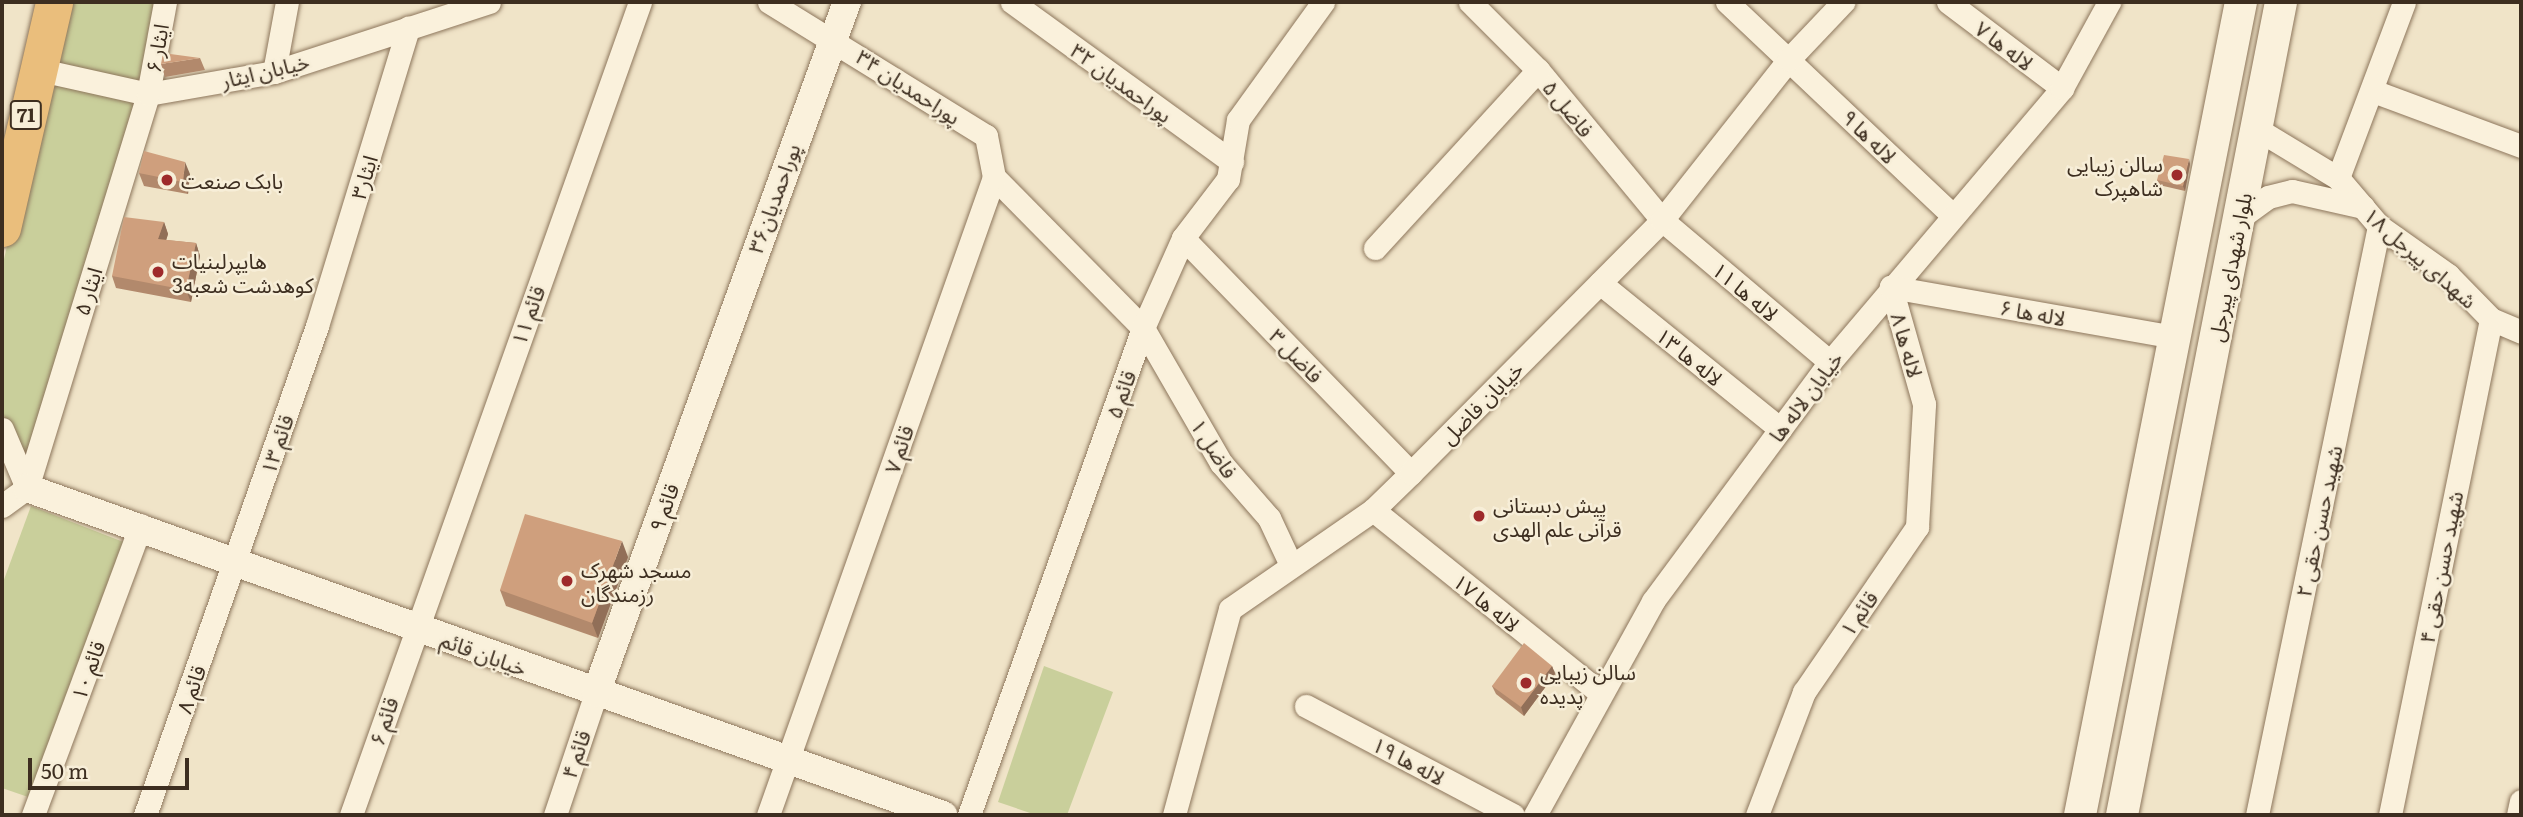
<!DOCTYPE html>
<meta charset="utf-8">
<style>
body{margin:0}
#map{position:relative;width:2523px;height:817px;overflow:hidden;background:#f0e4c8;font-family:Literata,"Noto Sans Arabic",serif}
div>[style]{position:absolute}
.green>*{inset:0;background:#c9cf9b}
.roads{filter:drop-shadow(0 0 2px #8d765c) drop-shadow(0 0 2px #8d765c)}
.minor>*{height:23px;margin:-11.5px;padding:0 11.5px;transform-origin:11.5px;border-radius:11.5px;background:#faf1dc}
.tertiary>*{height:28px;margin:-14px;padding:0 14px;transform-origin:14px;border-radius:14px;background:#faf1dc}
.secondary>*{height:32px;margin:-16px;padding:0 16px;transform-origin:16px;border-radius:16px;background:#faf1dc}
.trunk>*{height:37px;margin:-18.5px;padding:0 18.5px;transform-origin:18.5px;border-radius:18.5px;background:#eabe7c}
.wall>*{inset:0;background:#b2896c}
.shaded-wall>*{inset:0;background:#916f58}
.building>*{inset:0;background:#cf9f7d}
.dots>*{width:19px;height:19px;translate:-50% -50%;box-sizing:border-box;border:4px solid #f7eed8;border-radius:50%}
span{translate:-50% -50%;white-space:nowrap;text-align:center;line-height:1.15;-webkit-text-stroke:5px #f7eed8;paint-order:stroke}
.shield-label span{padding:2px 5px;background:#f7eed8;border:2px solid;border-radius:5px;-webkit-text-stroke-width:0}
.shield-label{font-size:19px;color:#3d2e20;font-weight:700}
.street-label{font-size:21px;color:#3d2e20}
.poi-label{font-size:21px;color:#3d2e20}
.right{translate:-100% -50%;text-align:right}
.left{translate:0 -50%;text-align:left}
.frame{position:absolute;inset:0;border:4px solid #3d2e20;pointer-events:none}
.scale{position:absolute;left:28px;top:758px;width:161px;height:32px;box-sizing:border-box;border:4px solid #3d2e20;border-top:0;padding-left:9px;font-size:21px;line-height:24px;white-space:nowrap;color:#3d2e20;-webkit-text-stroke:5px #f7eed8;paint-order:stroke}
</style>
<div id="map">
<div class="green">
<div style="clip-path:polygon(59px 2px,155px 2px,141px 81px,46px 63px)"></div>
<div style="clip-path:polygon(45px 78px,139px 100px,24px 464px,2px 411px,2px 268px)"></div>
<div style="clip-path:polygon(31px 506px,126px 543px,31px 798px,2px 788px,2px 585px)"></div>
<div style="clip-path:polygon(1044px 666px,1113px 692px,1067px 815px,1036px 815px,998px 802px)"></div>
</div>
<div class="roads">
<div class="minor">
<div style="left:1012px;top:2px;width:272px;rotate:36deg"></div>
<div style="left:1470px;top:2px;width:96px;rotate:45deg"></div>
<div style="left:1538px;top:70px;width:195px;rotate:50.4deg"></div>
<div style="left:1662px;top:220px;width:220px;rotate:40.2deg"></div>
<div style="left:1727px;top:2px;width:308px;rotate:43.4deg"></div>
<div style="left:1948px;top:2px;width:143px;rotate:37deg"></div>
<div style="left:36px;top:69px;width:115px;rotate:12.6deg"></div>
<div style="left:148px;top:94px;width:128px;rotate:-9.9deg"></div>
<div style="left:274px;top:72px;width:226px;rotate:-18deg"></div>
<div style="left:274px;top:72px;width:71px;rotate:-79.5deg"></div>
<div style="left:2373px;top:91px;width:158px;rotate:20.4deg"></div>
<div style="left:2257px;top:129px;width:95px;rotate:31.2deg"></div>
<div style="left:2338px;top:178px;width:63px;rotate:49.5deg"></div>
<div style="left:2379px;top:226px;width:85px;rotate:35.4deg"></div>
<div style="left:2448px;top:275px;width:62px;rotate:45.7deg"></div>
<div style="left:2491px;top:319px;width:33px;rotate:23deg"></div>
<div style="left:994px;top:177px;width:212px;rotate:45.4deg"></div>
<div style="left:1143px;top:328px;width:156px;rotate:60deg"></div>
<div style="left:1221px;top:463px;width:73px;rotate:48.9deg"></div>
<div style="left:1269px;top:518px;width:52px;rotate:64.9deg"></div>
<div style="left:2338px;top:178px;width:188px;rotate:-69.4deg"></div>
<div style="left:2238px;top:219px;width:37px;rotate:-36deg"></div>
<div style="left:2268px;top:197px;width:25px;rotate:-14deg"></div>
<div style="left:2292px;top:191px;width:73px;rotate:12.7deg"></div>
<div style="left:1183px;top:238px;width:327px;rotate:45.9deg"></div>
<div style="left:1375px;top:248px;width:241px;rotate:-47.5deg"></div>
<div style="left:1600px;top:283px;width:232px;rotate:39deg"></div>
<div style="left:2px;top:429px;width:64px;rotate:67deg"></div>
<div style="left:27px;top:488px;width:412px;rotate:-72.9deg"></div>
<div style="left:148px;top:94px;width:94px;rotate:-79.5deg"></div>
<div style="left:2px;top:506px;width:31px;rotate:-36deg"></div>
<div style="left:1373px;top:510px;width:292px;rotate:38.8deg"></div>
<div style="left:1306px;top:706px;width:234px;rotate:27.8deg"></div>
<div style="left:33px;top:815px;width:309px;rotate:-69.6deg"></div>
<div style="left:145px;top:815px;width:518px;rotate:-70.62deg"></div>
<div style="left:317px;top:326px;width:312px;rotate:-73deg"></div>
<div style="left:351px;top:815px;width:863px;rotate:-70.43deg"></div>
<div style="left:555px;top:815px;width:129px;rotate:-71.4deg"></div>
<div style="left:768px;top:815px;width:677px;rotate:-70.49deg"></div>
<div style="left:994px;top:177px;width:42px;rotate:-101deg"></div>
<div style="left:986px;top:136px;width:255px;rotate:-148.3deg"></div>
<div style="left:969px;top:815px;width:517px;rotate:-70.34deg"></div>
<div style="left:1143px;top:328px;width:98px;rotate:-66deg"></div>
<div style="left:1183px;top:238px;width:74px;rotate:-52.7deg"></div>
<div style="left:1228px;top:179px;width:60px;rotate:-80.4deg"></div>
<div style="left:1238px;top:120px;width:145px;rotate:-54.2deg"></div>
<div style="left:1174px;top:815px;width:213px;rotate:-74.8deg"></div>
<div style="left:1230px;top:609px;width:174px;rotate:-34.7deg"></div>
<div style="left:1373px;top:510px;width:53px;rotate:-44.2deg"></div>
<div style="left:1411px;top:473px;width:356px;rotate:-45.2deg"></div>
<div style="left:1662px;top:220px;width:205px;rotate:-51.7deg"></div>
<div style="left:1789px;top:59px;width:79px;rotate:-46.5deg"></div>
<div style="left:1535px;top:815px;width:244px;rotate:-61.1deg"></div>
<div style="left:1653px;top:601px;width:297px;rotate:-53.5deg"></div>
<div style="left:1830px;top:362px;width:359px;rotate:-49.7deg"></div>
<div style="left:2062px;top:88px;width:98px;rotate:-61.3deg"></div>
<div style="left:1757px;top:815px;width:132px;rotate:-69.1deg"></div>
<div style="left:1804px;top:692px;width:200px;rotate:-55.6deg"></div>
<div style="left:1917px;top:527px;width:123px;rotate:-86.7deg"></div>
<div style="left:1924px;top:404px;width:122px;rotate:-105.8deg"></div>
<div style="left:1891px;top:287px;width:288px;rotate:10deg"></div>
<div style="left:2257px;top:815px;width:602px;rotate:-78.3deg"></div>
<div style="left:2390px;top:815px;width:506px;rotate:-78.49deg"></div>
<div style="left:2518px;top:815px;width:14px;rotate:-78deg"></div>
</div>
<div class="tertiary">
<div style="left:27px;top:488px;width:973px;rotate:19.65deg"></div>
<div style="left:596px;top:693px;width:735px;rotate:-70.04deg"></div>
</div>
<div class="secondary">
<div style="left:2080px;top:815px;width:829px;rotate:-78.8deg"></div>
<div style="left:2122px;top:815px;width:828px;rotate:-78.93deg"></div>
</div>
<div class="trunk">
<div style="left:2px;top:228px;width:232px;rotate:-77deg"></div>
</div>
</div>
<div class="wall">
<div style="clip-path:polygon(200px 58px,205px 70px,165px 77px,161px 64px)"></div>
<div style="clip-path:polygon(2190px 164px,2185px 191px,2159px 185px,2157px 180px)"></div>
<div style="clip-path:polygon(139px 173px,190px 174px,188px 194px,144px 186px)"></div>
<div style="clip-path:polygon(164px 222px,168px 234px,166px 240px,196px 243px,200px 256px,191px 302px,116px 288px,112px 276px)"></div>
<div style="clip-path:polygon(628px 557px,598px 638px,506px 606px,500px 590px)"></div>
<div style="clip-path:polygon(1552px 666px,1555px 674px,1524px 716px,1496px 694px,1492px 686px)"></div>
</div>
<div class="shaded-wall">
<div style="clip-path:polygon(2189px 159px,2190px 164px,2185px 191px,2183px 186px)"></div>
<div style="clip-path:polygon(185px 162px,190px 174px,188px 194px,183px 182px)"></div>
<div style="clip-path:polygon(164px 222px,168px 234px,163px 251px,158px 239px)"></div>
<div style="clip-path:polygon(196px 243px,200px 256px,191px 302px,186px 290px)"></div>
<div style="clip-path:polygon(622px 541px,628px 557px,598px 638px,592px 623px)"></div>
<div style="clip-path:polygon(1552px 666px,1555px 674px,1524px 716px,1521px 707px)"></div>
</div>
<div class="building">
<div style="clip-path:polygon(163px 53px,200px 58px,161px 64px)"></div>
<div style="clip-path:polygon(144px 151px,185px 162px,183px 182px,139px 173px)"></div>
<div style="clip-path:polygon(2164px 155px,2189px 159px,2183px 186px,2157px 180px)"></div>
<div style="clip-path:polygon(124px 217px,164px 222px,158px 239px,196px 243px,186px 290px,112px 276px)"></div>
<div style="clip-path:polygon(525px 514px,622px 541px,592px 623px,500px 590px)"></div>
<div style="clip-path:polygon(1524px 643px,1552px 666px,1521px 707px,1492px 686px)"></div>
</div>
<div class="dots">
<div style="left:2177px;top:175px;background:#9e2a2b"></div>
<div style="left:167px;top:180px;background:#9e2a2b"></div>
<div style="left:158px;top:272px;background:#9e2a2b"></div>
<div style="left:1479px;top:516px;background:#9e2a2b"></div>
<div style="left:567px;top:581px;background:#9e2a2b"></div>
<div style="left:1526px;top:683px;background:#9e2a2b"></div>
</div>
<div class="shield-label">
<span style="left:26px;top:115px">71</span>
</div>
<div class="street-label">
<span style="left:2005px;top:45px;rotate:37deg">لاله ها ۷</span>
<span style="left:156px;top:48px;rotate:-80deg">ایثار ۶</span>
<span style="left:265px;top:70px;rotate:-13deg">خیابان ایثار</span>
<span style="left:1122px;top:82px;rotate:36deg">پوراحمدیان ۳۲</span>
<span style="left:909px;top:86px;rotate:33deg">پوراحمدیان ۳۴</span>
<span style="left:1569px;top:108px;rotate:51deg">فاضل ۵</span>
<span style="left:1870px;top:136px;rotate:44deg">لاله ها ۹</span>
<span style="left:363px;top:177px;rotate:-73deg">ایثار۳</span>
<span style="left:773px;top:198px;rotate:-70deg">پوراحمدیان۳۶</span>
<span style="left:2421px;top:257px;rotate:41deg">شهدای پیرجل ۱۸</span>
<span style="left:2229px;top:267px;rotate:-79deg">بلوار شهدای پیرجل</span>
<span style="left:87px;top:291px;rotate:-73deg">ایثار ۵</span>
<span style="left:1746px;top:291px;rotate:40deg">لاله ها ۱۱</span>
<span style="left:2033px;top:312px;rotate:10deg">لاله ها ۶</span>
<span style="left:527px;top:315px;rotate:-70deg">قائم ۱۱</span>
<span style="left:1908px;top:345px;rotate:74deg">لاله ها ۸</span>
<span style="left:1297px;top:355px;rotate:46deg">فاضل ۳</span>
<span style="left:1690px;top:356px;rotate:39deg">لاله ها ۱۳</span>
<span style="left:1120px;top:394px;rotate:-70deg">قائم ۵</span>
<span style="left:1805px;top:396px;rotate:-53deg">خیابان لاله ها</span>
<span style="left:1481px;top:402px;rotate:-45deg">خیابان فاضل</span>
<span style="left:276px;top:444px;rotate:-71deg">قائم ۱۳</span>
<span style="left:1215px;top:448px;rotate:57deg">فاضل ۱</span>
<span style="left:898px;top:449px;rotate:-71deg">قائم ۷</span>
<span style="left:663px;top:507px;rotate:-70deg">قائم ۹</span>
<span style="left:2318px;top:521px;rotate:-78deg">شهید حسن حقی ۲</span>
<span style="left:2440px;top:567px;rotate:-79deg">شهید حسن حقی ۴</span>
<span style="left:1487px;top:602px;rotate:39deg">لاله ها ۱۷</span>
<span style="left:1858px;top:613px;rotate:-55deg">قائم ۱</span>
<span style="left:484px;top:653px;rotate:20deg">خیابان قائم</span>
<span style="left:87px;top:670px;rotate:-70deg">قائم ۱۰</span>
<span style="left:190px;top:689px;rotate:-71deg">قائم ۸</span>
<span style="left:383px;top:721px;rotate:-72deg">قائم ۶</span>
<span style="left:575px;top:754px;rotate:-71deg">قائم ۴</span>
<span style="left:1409px;top:760px;rotate:28deg">لاله ها ۱۹</span>
</div>
<div class="poi-label">
<span class="right" style="left:2163px;top:175px">سالن زیبایی<br>شاهپرک</span>
<span class="left" style="left:181px;top:180px">بابک صنعت</span>
<span class="left" style="left:172px;top:272px">هایپرلبنیات<br>کوهدشت شعبه3</span>
<span class="left" style="left:1493px;top:516px">پیش دبستانی<br>قرآنی علم الهدی</span>
<span class="left" style="left:581px;top:581px">مسجد شهرک<br>رزمندگان</span>
<span class="left" style="left:1540px;top:683px">سالن زیبایی<br>پدیده</span>
</div>
<div class="frame"></div>
<div class="scale">50 m</div>
</div>
